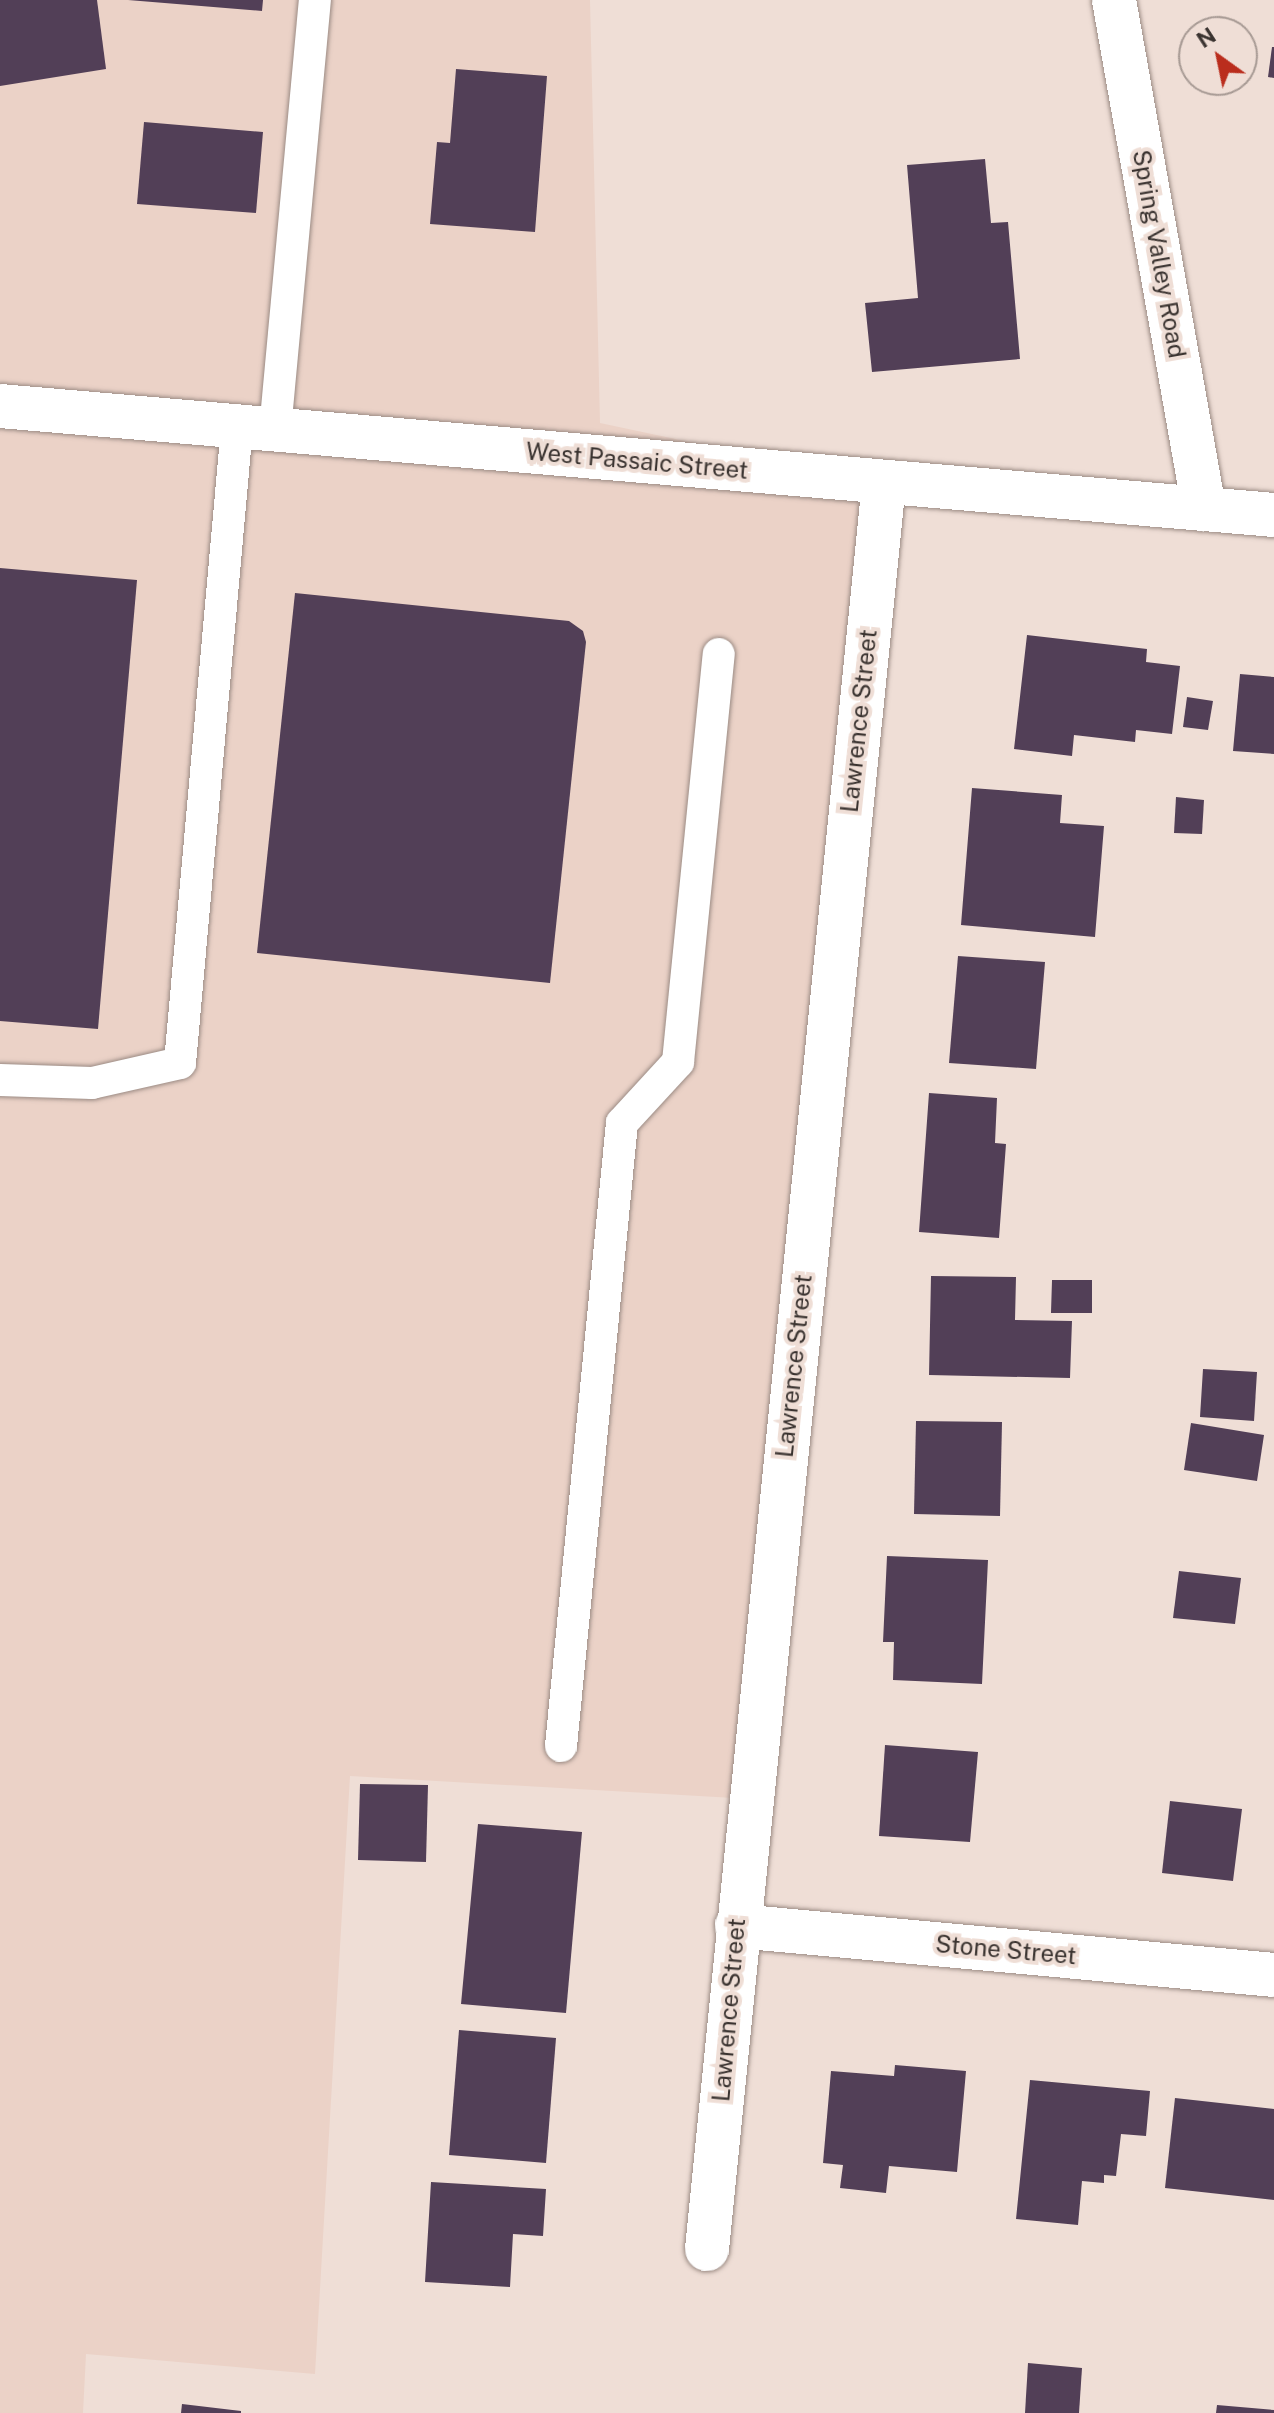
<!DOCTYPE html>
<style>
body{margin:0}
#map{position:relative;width:1274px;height:2413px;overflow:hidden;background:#efded6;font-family:"Public Sans",sans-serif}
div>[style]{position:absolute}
.built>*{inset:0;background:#ebd2c7}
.building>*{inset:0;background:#523f57}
.roads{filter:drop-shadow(0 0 2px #9b8b84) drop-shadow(0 0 2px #9b8b84)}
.service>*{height:32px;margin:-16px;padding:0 16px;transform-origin:16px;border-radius:16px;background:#fff}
.minor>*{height:44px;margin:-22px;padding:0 22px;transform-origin:22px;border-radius:22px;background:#fff}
.tertiary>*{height:44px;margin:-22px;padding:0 22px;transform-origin:22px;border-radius:22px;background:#fff}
.secondary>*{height:44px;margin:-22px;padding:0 22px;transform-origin:22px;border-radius:22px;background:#fff}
span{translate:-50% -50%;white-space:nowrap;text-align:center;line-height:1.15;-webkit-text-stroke:8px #efded6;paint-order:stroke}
.street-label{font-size:24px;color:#3a3330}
.north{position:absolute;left:1178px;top:16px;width:80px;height:80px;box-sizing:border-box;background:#efded6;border:2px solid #a79a94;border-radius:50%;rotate:327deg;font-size:22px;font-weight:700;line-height:32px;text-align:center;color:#3a3330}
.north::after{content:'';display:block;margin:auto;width:28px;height:36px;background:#ba2d1d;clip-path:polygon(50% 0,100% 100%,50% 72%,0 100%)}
</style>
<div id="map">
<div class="built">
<div style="clip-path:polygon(0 0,590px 0,600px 423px,884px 483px,751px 1799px,350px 1776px,315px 2374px,86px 2354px,83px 2413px,0 2413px)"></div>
</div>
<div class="building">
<div style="clip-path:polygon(0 0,97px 0,106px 69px,0 86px)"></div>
<div style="clip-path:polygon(128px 0,263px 0,262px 11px)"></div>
<div style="clip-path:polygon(1272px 47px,1274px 47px,1274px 78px,1268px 77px)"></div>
<div style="clip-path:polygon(456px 69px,547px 76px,535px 232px,430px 224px,437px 142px,450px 143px)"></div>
<div style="clip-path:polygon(144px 122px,263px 132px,256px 213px,137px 204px)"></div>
<div style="clip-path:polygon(985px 159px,991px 223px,1008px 222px,1020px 359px,872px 372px,865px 303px,918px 298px,907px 165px)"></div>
<div style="clip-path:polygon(0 568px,137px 580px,98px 1029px,0 1021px)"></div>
<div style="clip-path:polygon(295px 593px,569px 621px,583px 631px,586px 642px,550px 983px,257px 953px)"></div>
<div style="clip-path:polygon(1027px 635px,1147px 649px,1146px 662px,1180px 666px,1172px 734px,1136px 730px,1135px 742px,1074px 735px,1072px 756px,1014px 749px)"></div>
<div style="clip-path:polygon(1240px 674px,1274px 677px,1274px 754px,1233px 751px)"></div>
<div style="clip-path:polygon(1187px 697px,1213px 701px,1208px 730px,1183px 727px)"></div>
<div style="clip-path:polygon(972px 788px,1062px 795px,1060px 823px,1104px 826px,1095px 937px,961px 925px)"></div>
<div style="clip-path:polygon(1176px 797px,1204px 800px,1202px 834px,1174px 833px)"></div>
<div style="clip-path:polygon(958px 956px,1045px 962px,1036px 1069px,949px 1063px)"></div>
<div style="clip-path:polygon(929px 1093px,997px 1098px,995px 1143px,1006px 1144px,999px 1238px,919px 1232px)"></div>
<div style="clip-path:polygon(931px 1276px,1016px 1277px,1015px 1320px,1072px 1321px,1070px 1378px,929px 1375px)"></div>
<div style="clip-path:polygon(1052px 1280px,1092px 1280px,1092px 1313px,1051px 1313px)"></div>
<div style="clip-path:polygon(1203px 1369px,1257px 1372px,1254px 1421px,1200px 1417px)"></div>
<div style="clip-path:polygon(916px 1421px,1002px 1422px,1000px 1516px,914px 1514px)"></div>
<div style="clip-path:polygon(1191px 1423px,1264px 1435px,1257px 1481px,1184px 1470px)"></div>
<div style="clip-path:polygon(887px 1556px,988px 1560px,982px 1684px,893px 1680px,894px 1642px,883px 1642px)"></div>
<div style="clip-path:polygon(1179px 1571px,1241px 1578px,1235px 1624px,1173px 1618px)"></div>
<div style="clip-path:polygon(885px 1745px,978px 1752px,970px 1842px,879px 1836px)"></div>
<div style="clip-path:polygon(360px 1784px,428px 1785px,426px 1862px,358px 1860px)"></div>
<div style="clip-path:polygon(1170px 1801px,1242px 1809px,1233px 1881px,1162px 1873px)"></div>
<div style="clip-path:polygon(478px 1824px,582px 1832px,566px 2013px,461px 2004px)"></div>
<div style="clip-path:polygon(459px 2030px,556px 2038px,546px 2163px,449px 2155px)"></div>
<div style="clip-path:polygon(895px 2065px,966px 2071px,957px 2172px,889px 2166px,886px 2193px,840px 2188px,843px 2165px,823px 2163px,831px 2071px,894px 2076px)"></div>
<div style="clip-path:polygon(1030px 2080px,1150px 2091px,1146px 2136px,1121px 2134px,1116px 2176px,1104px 2175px,1104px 2183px,1082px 2181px,1078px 2225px,1016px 2219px)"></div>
<div style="clip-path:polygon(1175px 2098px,1274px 2109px,1274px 2200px,1165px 2188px)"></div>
<div style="clip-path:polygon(431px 2182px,546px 2189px,543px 2236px,513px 2234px,510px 2287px,425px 2282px)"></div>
<div style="clip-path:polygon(1028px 2363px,1082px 2368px,1079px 2413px,1025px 2413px)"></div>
<div style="clip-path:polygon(182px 2404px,241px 2411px,241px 2413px,181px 2413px)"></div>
<div style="clip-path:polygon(1217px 2405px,1274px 2410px,1274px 2413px,1216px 2413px)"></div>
</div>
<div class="roads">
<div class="service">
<div style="left:275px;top:430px;width:432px;rotate:-84.7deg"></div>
<div style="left:0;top:1080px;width:92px;rotate:1.9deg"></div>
<div style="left:92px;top:1083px;width:90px;rotate:-12.8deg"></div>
<div style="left:180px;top:1063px;width:639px;rotate:-84.88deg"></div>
<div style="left:561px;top:1746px;width:626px;rotate:-84.41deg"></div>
<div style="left:622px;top:1123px;width:83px;rotate:-47.4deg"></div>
<div style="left:678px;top:1062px;width:410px;rotate:-84.3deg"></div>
</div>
<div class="minor">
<div style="left:737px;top:1926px;width:539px;rotate:5.21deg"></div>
<div style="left:707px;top:2249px;width:1775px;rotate:-84.28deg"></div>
</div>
<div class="tertiary">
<div style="left:1114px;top:0;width:517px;rotate:79.97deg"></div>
</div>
<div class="secondary">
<div style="left:0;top:406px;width:1279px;rotate:4.89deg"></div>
</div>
</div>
<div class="street-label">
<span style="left:1159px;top:254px;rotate:80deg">Spring Valley Road</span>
<span style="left:637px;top:461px;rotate:5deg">West Passaic Street</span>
<span style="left:859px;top:721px;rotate:-84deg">Lawrence Street</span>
<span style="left:794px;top:1366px;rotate:-84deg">Lawrence Street</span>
<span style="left:1006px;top:1950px;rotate:5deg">Stone Street</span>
<span style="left:729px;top:2010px;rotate:-85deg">Lawrence Street</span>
</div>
<div class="north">N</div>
</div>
